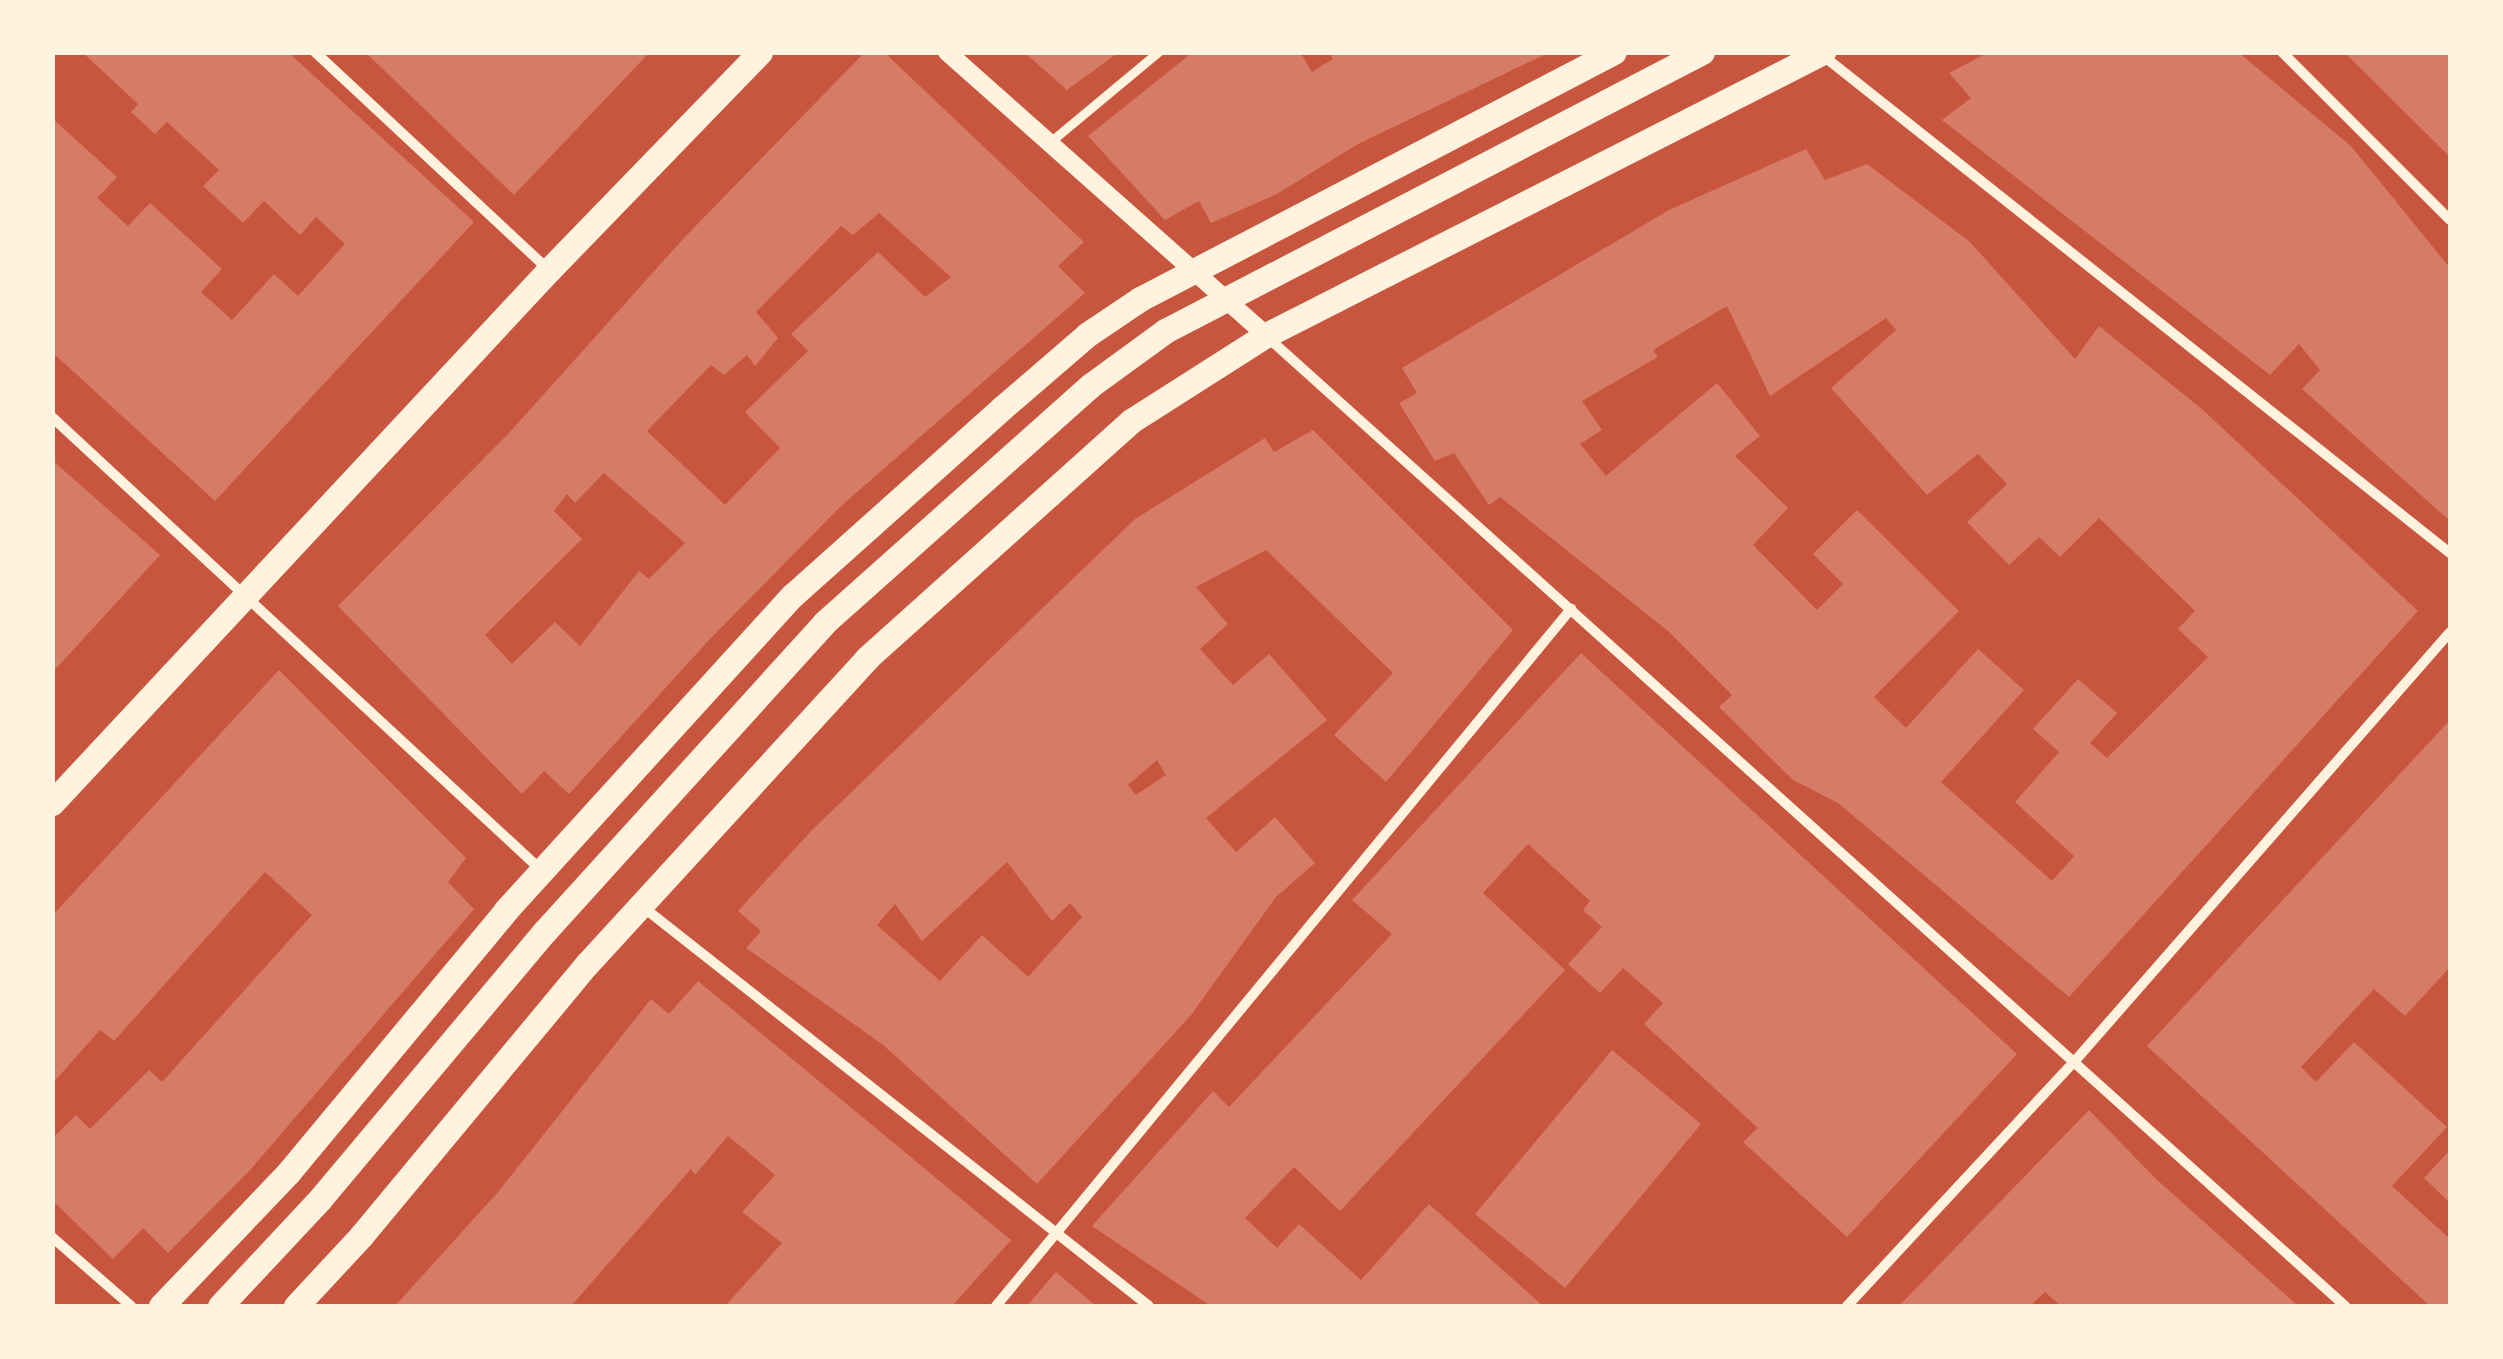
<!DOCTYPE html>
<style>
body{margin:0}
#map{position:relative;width:2503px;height:1359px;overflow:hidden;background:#c8553d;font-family:Inter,sans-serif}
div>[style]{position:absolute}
.building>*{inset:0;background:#d67c66}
.pedestrian>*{height:9px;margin:-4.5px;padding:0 4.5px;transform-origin:4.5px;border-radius:4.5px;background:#fff3e0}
.minor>*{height:10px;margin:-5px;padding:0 5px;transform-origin:5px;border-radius:5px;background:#fff3e0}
.tertiary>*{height:18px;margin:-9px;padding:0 9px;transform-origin:9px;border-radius:9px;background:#fff3e0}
.primary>*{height:25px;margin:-12.5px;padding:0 12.5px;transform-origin:12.5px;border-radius:12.5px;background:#fff3e0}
span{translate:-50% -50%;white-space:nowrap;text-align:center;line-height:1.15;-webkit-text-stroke:10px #fff3e0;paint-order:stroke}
.frame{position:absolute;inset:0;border:55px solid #fff3e0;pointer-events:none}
</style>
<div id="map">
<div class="building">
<div style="clip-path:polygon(82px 52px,288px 52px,474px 222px,215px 501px,52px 352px,52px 118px,117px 177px,97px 198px,128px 226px,150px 203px,222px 269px,201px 292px,232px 320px,274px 274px,298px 296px,345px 244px,316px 217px,300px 235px,264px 201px,243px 223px,203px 186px,219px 170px,167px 122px,155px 134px,131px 112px,138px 104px)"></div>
<div style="clip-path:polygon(365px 52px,650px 52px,514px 195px)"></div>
<div style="clip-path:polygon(evenodd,865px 52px,884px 52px,1084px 242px,1058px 266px,1085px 293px,840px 507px,710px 639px,569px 794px,544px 771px,522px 794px,338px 606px,510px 432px,682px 240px,865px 52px,879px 213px,951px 277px,925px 297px,878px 252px,791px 334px,808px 351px,745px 412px,780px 448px,725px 505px,647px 431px,711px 365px,724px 375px,747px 355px,755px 366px,778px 338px,756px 312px,841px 226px,853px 235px,879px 213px,865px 52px,604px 473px,685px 543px,649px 579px,639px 571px,580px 646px,555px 622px,512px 664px,485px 635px,582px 539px,554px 511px,567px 494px,575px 503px,604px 473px)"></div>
<div style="clip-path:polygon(1024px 52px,1119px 52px,1067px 90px)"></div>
<div style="clip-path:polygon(1193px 52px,1300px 52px,1312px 72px,1333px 59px,1329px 52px,1550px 52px,1358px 144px,1277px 194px,1211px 223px,1199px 201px,1165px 220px,1088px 136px)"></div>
<div style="clip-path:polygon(1989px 52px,2238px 52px,2351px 146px,2450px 268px,2450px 521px,2302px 389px,2320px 370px,2299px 344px,2270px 375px,1942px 120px,1971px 98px,1949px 73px)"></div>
<div style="clip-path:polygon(2344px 52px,2450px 52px,2450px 157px)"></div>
<div style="clip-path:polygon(evenodd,1806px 149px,1825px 180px,1867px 164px,1970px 242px,2075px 359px,2099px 326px,2203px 410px,2418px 611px,2069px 997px,1838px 803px,1793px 780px,1719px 707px,1732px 695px,1668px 631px,1500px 497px,1489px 505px,1454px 453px,1435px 461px,1399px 403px,1417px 393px,1402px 368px,1669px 210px,1806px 149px,1727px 306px,1770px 396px,1886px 318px,1896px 330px,1831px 388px,1927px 495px,1978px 454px,2007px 484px,1967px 522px,2009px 565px,2039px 537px,2060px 557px,2099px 518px,2195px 611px,2178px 629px,2208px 657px,2107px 758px,2090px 743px,2117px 713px,2078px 679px,2033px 729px,2059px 752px,2015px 802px,2074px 856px,2052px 881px,1941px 782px,2024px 690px,1978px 649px,1906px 728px,1874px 697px,1959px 611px,1857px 510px,1813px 554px,1843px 584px,1817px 610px,1753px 545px,1788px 508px,1735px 456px,1760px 436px,1717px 383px,1606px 476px,1580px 444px,1602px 430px,1582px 401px,1658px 357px,1653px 350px,1727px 306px)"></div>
<div style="clip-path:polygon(evenodd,1313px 430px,1513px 630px,1386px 782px,1334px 735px,1393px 673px,1266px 550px,1196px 587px,1228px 624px,1200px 649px,1233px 685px,1269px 654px,1327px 720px,1206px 818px,1236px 852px,1275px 817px,1315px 863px,1276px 897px,1191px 1015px,1037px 1184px,882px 1044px,746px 948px,761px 931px,738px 911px,811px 831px,1135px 519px,1265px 438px,1274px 452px,1313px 430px,1157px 760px,1166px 775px,1136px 795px,1128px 785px,1157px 760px,1313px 430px,1007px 862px,1052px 921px,1070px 903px,1082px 917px,1028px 977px,982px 935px,940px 981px,877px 925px,895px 904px,922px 941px,1007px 862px)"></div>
<div style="clip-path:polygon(52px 460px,160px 555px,52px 673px)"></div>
<div style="clip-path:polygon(1581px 653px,2017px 1054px,1847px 1237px,1743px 1142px,1758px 1128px,1644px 1024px,1663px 1003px,1623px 968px,1600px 993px,1568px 964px,1602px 927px,1583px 910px,1590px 901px,1528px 844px,1483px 893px,1565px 970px,1340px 1211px,1294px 1167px,1245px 1218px,1277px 1248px,1299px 1224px,1361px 1280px,1429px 1204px,1543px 1306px,1211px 1306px,1092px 1226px,1213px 1091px,1229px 1107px,1392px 934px,1352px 900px)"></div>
<div style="clip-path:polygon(279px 670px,466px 858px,448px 882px,474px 909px,251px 1169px,168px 1253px,143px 1228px,113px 1259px,52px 1200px,52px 1139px,76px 1115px,90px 1129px,149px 1070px,162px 1082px,312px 915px,265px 872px,114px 1041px,100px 1030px,52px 1084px,52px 916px)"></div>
<div style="clip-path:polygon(2450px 720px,2450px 967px,2405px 1016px,2374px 989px,2301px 1067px,2316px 1082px,2354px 1042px,2447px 1127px,2392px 1186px,2450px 1239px,2450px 1306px,2430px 1306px,2147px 1046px)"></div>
<div style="clip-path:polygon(698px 981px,1011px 1240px,952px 1306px,725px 1306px,782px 1243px,742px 1212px,775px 1175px,728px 1136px,695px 1175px,691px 1169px,571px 1306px,395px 1306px,498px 1192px,651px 999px,669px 1014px)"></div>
<div style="clip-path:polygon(1612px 1050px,1701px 1124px,1565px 1288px,1475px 1214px)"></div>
<div style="clip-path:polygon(2089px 1110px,2155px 1178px,2298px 1306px,2061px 1306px,2045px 1292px,2030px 1306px,1899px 1306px)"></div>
<div style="clip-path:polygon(2450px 1150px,2450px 1203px,2424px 1178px)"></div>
<div style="clip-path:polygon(1056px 1272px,1096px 1306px,1027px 1306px)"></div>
</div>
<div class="pedestrian">
<div style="left:1050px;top:142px;width:141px;rotate:-39.8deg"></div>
</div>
<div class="minor">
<div style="left:315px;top:52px;width:320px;rotate:43deg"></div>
<div style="left:2282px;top:52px;width:238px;rotate:45deg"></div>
<div style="left:1821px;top:54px;width:803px;rotate:38.43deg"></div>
<div style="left:1266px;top:336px;width:1451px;rotate:41.95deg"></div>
<div style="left:52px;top:417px;width:667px;rotate:42.81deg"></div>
<div style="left:643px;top:907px;width:644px;rotate:38.26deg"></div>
<div style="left:52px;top:1237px;width:105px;rotate:41.1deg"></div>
<div style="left:996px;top:1306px;width:904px;rotate:-50.48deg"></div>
<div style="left:1847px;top:1306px;width:333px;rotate:-47.1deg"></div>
<div style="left:2074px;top:1062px;width:571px;rotate:-48.83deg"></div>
</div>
<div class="tertiary">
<div style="left:947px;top:52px;width:426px;rotate:41.6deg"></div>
</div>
<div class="primary">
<div style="left:52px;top:803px;width:729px;rotate:-47deg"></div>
<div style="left:549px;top:270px;width:303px;rotate:-45.9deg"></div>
<div style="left:161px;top:1306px;width:184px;rotate:-46.3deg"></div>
<div style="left:288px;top:1173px;width:342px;rotate:-50.3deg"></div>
<div style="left:506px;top:910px;width:426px;rotate:-47.7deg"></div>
<div style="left:793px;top:595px;width:280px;rotate:-41.8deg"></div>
<div style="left:1002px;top:408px;width:113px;rotate:-40.7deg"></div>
<div style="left:1088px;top:334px;width:63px;rotate:-33.9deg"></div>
<div style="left:1140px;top:299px;width:534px;rotate:-27.52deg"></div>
<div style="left:220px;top:1306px;width:146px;rotate:-46.9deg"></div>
<div style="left:320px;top:1199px;width:350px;rotate:-50deg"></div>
<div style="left:545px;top:931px;width:417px;rotate:-47.8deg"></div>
<div style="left:825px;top:622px;width:356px;rotate:-41.7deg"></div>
<div style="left:1091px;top:385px;width:92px;rotate:-36.1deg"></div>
<div style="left:1165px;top:331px;width:605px;rotate:-27.45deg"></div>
<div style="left:296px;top:1306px;width:96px;rotate:-47.1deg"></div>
<div style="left:361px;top:1236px;width:354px;rotate:-50.3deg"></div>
<div style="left:587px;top:964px;width:415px;rotate:-47.5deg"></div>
<div style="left:867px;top:658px;width:355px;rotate:-41.9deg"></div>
<div style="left:1131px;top:421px;width:160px;rotate:-32.5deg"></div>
<div style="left:1266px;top:335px;width:625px;rotate:-26.93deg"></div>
</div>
<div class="frame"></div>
</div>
